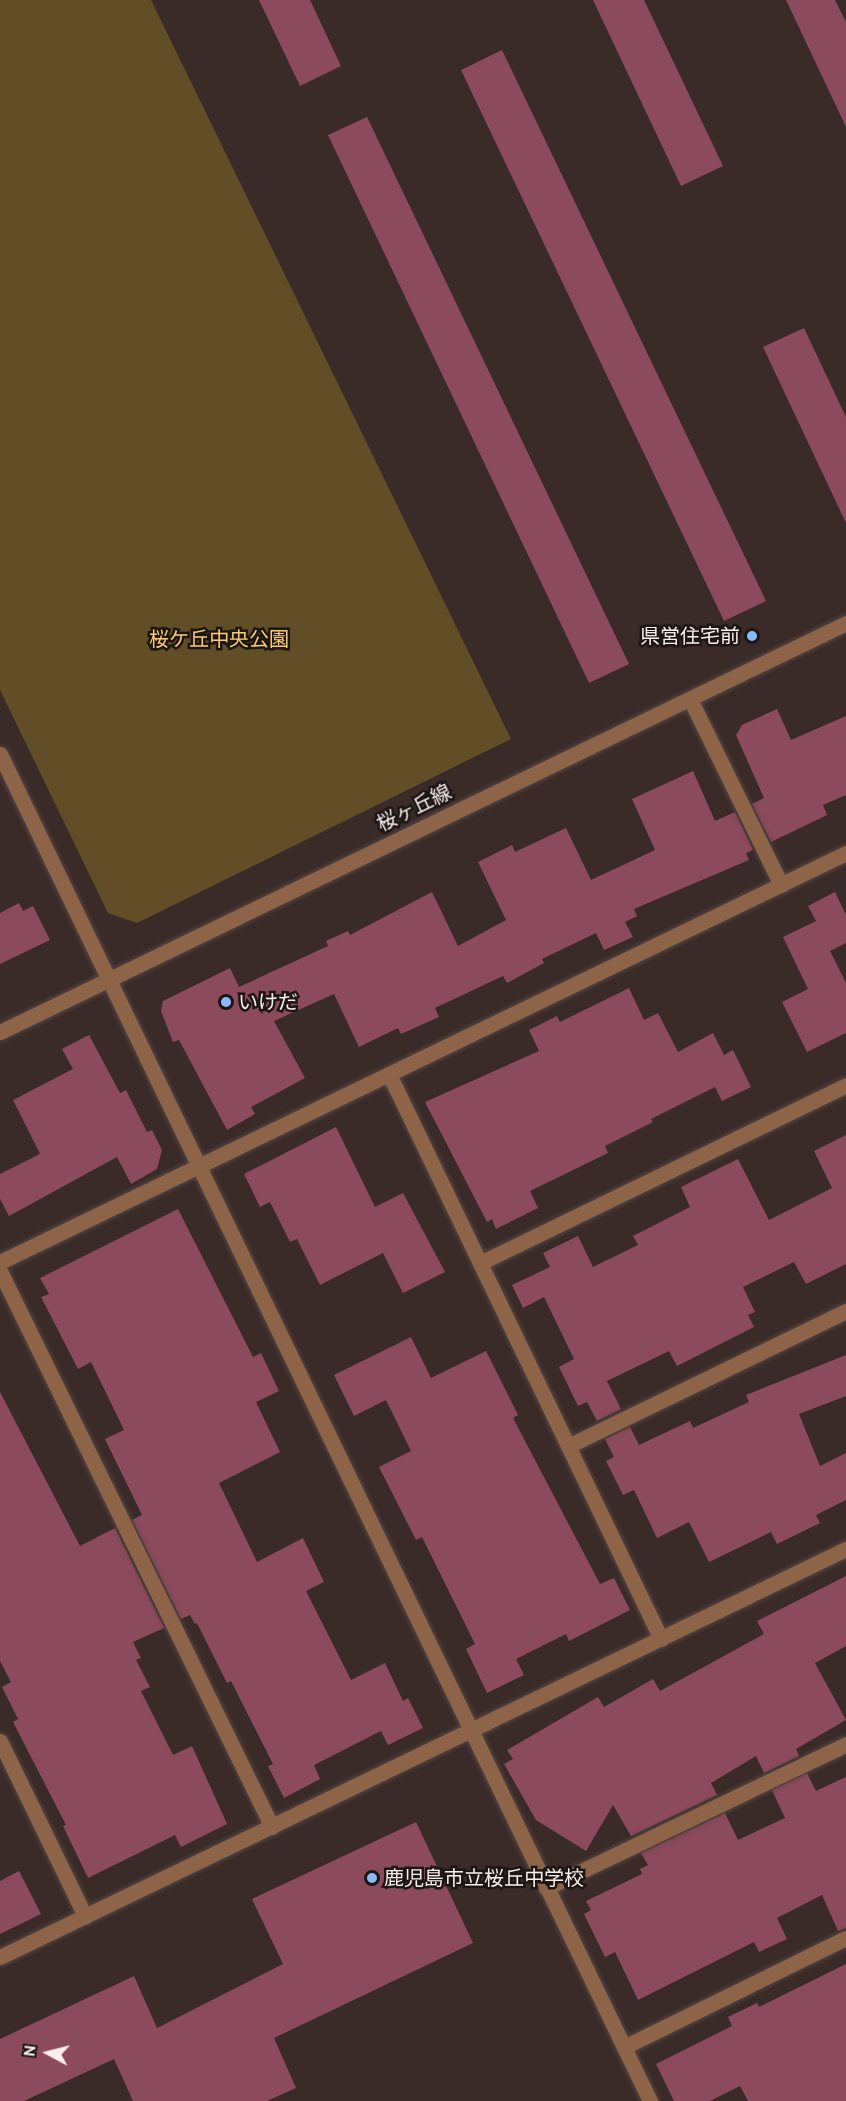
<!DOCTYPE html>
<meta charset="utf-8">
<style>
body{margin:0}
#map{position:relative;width:846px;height:2101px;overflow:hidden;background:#3a2b29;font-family:Cabin,"Noto Sans JP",sans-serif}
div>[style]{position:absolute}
.green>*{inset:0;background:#614d26}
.building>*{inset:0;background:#8c4a5d}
.roads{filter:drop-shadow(0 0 2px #554644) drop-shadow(0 0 2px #554644)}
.minor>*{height:15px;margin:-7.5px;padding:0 7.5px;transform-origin:7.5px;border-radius:7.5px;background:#8d6447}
.dots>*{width:16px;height:16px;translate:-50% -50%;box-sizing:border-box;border:3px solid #1c1614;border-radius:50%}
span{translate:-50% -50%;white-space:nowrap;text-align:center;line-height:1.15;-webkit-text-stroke:5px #1c1614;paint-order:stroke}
.poi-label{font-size:20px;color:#f8eeec}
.right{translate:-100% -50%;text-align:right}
.left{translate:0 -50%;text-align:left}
.park-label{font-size:20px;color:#fbcb71}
.street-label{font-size:20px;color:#f8eeec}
.north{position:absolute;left:18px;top:2023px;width:60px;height:60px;-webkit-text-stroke:4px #1c1614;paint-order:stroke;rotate:277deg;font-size:16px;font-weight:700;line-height:24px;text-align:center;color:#f8eeec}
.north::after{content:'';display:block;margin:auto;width:21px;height:27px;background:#f8eeec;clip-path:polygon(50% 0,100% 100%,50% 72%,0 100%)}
</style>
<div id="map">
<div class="green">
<div style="clip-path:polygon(0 0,151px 0,511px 739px,137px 923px,108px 913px,0 690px)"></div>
</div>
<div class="building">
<div style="clip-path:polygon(259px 0,310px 0,341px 66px,300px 86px)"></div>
<div style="clip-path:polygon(593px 0,644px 0,723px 166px,681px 186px)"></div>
<div style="clip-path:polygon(786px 0,835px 0,846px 22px,846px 127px)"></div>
<div style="clip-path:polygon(502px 50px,766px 601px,724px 621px,461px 70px)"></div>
<div style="clip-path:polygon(367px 117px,629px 664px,589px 683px,328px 135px)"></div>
<div style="clip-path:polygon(804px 328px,846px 417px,846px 523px,763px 347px)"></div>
<div style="clip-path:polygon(777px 709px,791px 740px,846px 716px,846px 795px,823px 805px,827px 815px,771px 842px,752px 804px,764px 798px,736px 735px,742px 725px)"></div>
<div style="clip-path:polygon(693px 771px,715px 821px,735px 812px,753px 850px,746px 853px,749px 860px,634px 909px,637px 916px,625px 922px,633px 937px,604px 950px,596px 933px,542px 959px,544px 963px,507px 983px,503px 976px,435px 1008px,439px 1017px,401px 1034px,398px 1028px,359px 1047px,334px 994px,274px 1021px,305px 1078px,251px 1107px,255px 1114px,227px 1130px,179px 1040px,173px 1042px,161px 1011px,163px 1001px,230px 968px,239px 987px,328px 946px,326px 941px,348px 931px,350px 935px,432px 892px,458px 946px,506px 920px,478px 862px,512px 845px,515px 852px,566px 828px,591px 880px,655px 850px,632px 799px)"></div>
<div style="clip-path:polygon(835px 892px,846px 915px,846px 943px,830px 951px,846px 983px,846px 1033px,807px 1052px,782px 1002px,808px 989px,783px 937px,816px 921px,808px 906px)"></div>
<div style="clip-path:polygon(19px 903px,23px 911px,33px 906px,50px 940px,0 964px,0 913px)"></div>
<div style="clip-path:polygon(629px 988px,644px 1020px,658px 1013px,678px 1052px,713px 1033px,724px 1055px,733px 1050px,751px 1087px,722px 1101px,715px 1087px,651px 1119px,653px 1122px,605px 1146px,608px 1153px,530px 1191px,538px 1208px,496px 1229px,492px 1219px,487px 1222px,425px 1102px,539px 1051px,529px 1030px,557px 1016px,560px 1022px)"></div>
<div style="clip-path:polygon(89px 1035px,120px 1093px,126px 1090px,147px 1132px,152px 1130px,162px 1150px,157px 1169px,131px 1184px,117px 1157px,9px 1216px,0 1199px,0 1174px,40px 1154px,13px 1100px,73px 1069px,62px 1049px)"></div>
<div style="clip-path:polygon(336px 1127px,375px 1207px,403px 1193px,445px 1272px,403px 1293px,383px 1253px,320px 1285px,297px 1239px,290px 1242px,270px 1202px,260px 1207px,244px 1174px)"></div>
<div style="clip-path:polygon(846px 1135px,846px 1264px,806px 1284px,794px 1262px,743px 1287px,755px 1312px,748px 1315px,754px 1327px,677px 1366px,669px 1351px,607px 1381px,621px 1409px,597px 1421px,587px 1402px,578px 1406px,559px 1367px,574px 1359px,544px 1297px,523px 1308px,512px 1285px,550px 1267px,543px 1253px,578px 1236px,593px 1267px,638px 1245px,633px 1236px,690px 1207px,681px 1187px,738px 1159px,769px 1220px,832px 1188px,814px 1151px)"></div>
<div style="clip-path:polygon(178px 1209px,253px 1357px,261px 1353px,279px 1391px,256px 1402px,280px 1452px,219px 1483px,257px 1562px,303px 1538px,324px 1582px,306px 1591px,351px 1680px,385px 1663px,403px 1701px,408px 1698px,423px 1728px,388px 1745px,381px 1731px,314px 1765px,320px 1779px,284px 1798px,268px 1766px,273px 1764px,231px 1681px,227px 1683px,197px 1623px,195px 1624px,190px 1615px,181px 1619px,132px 1520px,142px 1515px,105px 1439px,124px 1430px,91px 1362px,78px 1369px,41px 1297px,49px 1294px,40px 1278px)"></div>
<div style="clip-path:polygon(411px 1337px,431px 1378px,486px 1351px,518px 1415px,513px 1418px,600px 1584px,614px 1578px,630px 1610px,569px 1641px,566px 1634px,516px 1659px,524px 1675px,487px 1693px,466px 1649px,475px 1644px,422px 1537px,416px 1540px,379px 1467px,411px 1451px,386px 1400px,354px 1416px,334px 1375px)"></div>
<div style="clip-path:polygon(846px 1355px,846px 1396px,799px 1414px,820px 1466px,846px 1453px,846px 1500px,816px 1515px,820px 1523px,777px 1544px,771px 1532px,709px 1562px,689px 1522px,657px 1538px,634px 1490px,623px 1495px,606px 1461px,614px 1457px,605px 1439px,630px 1427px,639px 1445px,690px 1421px,693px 1428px,749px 1402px,746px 1395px)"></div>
<div style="clip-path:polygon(0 1392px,80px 1546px,115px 1528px,164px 1628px,133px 1642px,141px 1658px,136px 1660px,150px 1687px,141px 1691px,173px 1755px,192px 1746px,227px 1824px,181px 1847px,175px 1835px,88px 1878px,63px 1826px,66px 1825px,13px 1722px,18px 1719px,2px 1687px,11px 1682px,0 1661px)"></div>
<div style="clip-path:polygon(846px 1576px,846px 1646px,815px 1663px,846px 1720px,796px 1749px,799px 1756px,764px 1773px,756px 1756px,711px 1783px,717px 1795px,631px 1836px,613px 1805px,586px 1851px,536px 1820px,504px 1764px,513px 1759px,507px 1750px,598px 1697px,604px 1707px,653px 1679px,660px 1691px,764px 1634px,757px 1621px)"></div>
<div style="clip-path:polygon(807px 1773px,816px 1791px,846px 1777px,846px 1928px,838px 1931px,822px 1895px,777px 1918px,787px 1939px,759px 1952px,754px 1942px,638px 2000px,615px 1952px,605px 1957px,584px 1914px,591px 1910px,586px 1901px,642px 1874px,640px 1869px,648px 1865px,641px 1853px,725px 1813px,738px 1840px,785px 1818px,772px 1790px)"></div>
<div style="clip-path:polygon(416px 1822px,473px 1943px,274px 2038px,296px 2088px,267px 2101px,133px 2101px,114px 2059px,24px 2101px,0 2101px,0 2039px,134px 1976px,157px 2028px,283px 1964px,252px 1899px)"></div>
<div style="clip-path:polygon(19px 1871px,41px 1914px,0 1934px,0 1881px)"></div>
<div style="clip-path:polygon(846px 1964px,846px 2101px,748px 2101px,740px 2086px,710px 2101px,674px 2101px,656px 2064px,732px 2026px,728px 2017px,757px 2003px,759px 2007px)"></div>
</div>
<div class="roads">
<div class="minor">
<div style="left:690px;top:699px;width:207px;rotate:63.9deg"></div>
<div style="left:0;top:754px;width:1496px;rotate:64.24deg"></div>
<div style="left:0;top:1032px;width:940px;rotate:-25.8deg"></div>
<div style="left:389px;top:1074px;width:627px;rotate:64.29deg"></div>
<div style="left:0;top:1262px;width:940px;rotate:-25.8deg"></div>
<div style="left:480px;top:1263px;width:407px;rotate:-25.9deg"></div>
<div style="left:0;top:1271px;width:619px;rotate:63.93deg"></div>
<div style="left:568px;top:1446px;width:309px;rotate:-25.9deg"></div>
<div style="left:0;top:1741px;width:195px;rotate:64.1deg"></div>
<div style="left:546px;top:1888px;width:333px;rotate:-25.6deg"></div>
<div style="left:0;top:1957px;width:939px;rotate:-25.75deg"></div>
<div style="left:624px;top:2047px;width:247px;rotate:-26.2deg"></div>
</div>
</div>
<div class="dots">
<div style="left:752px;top:636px;background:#8bbafc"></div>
<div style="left:226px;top:1002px;background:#8bbafc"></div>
<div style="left:372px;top:1878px;background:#8bbafc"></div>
</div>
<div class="poi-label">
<span class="right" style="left:740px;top:636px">県営住宅前</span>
<span class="left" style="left:238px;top:1002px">いけだ</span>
<span class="left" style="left:384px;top:1878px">鹿児島市立桜丘中学校</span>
</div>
<div class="park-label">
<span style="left:219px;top:639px">桜ケ丘中央公園</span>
</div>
<div class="street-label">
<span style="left:414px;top:808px;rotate:-26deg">桜ヶ丘線</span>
</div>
<div class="north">N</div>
</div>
